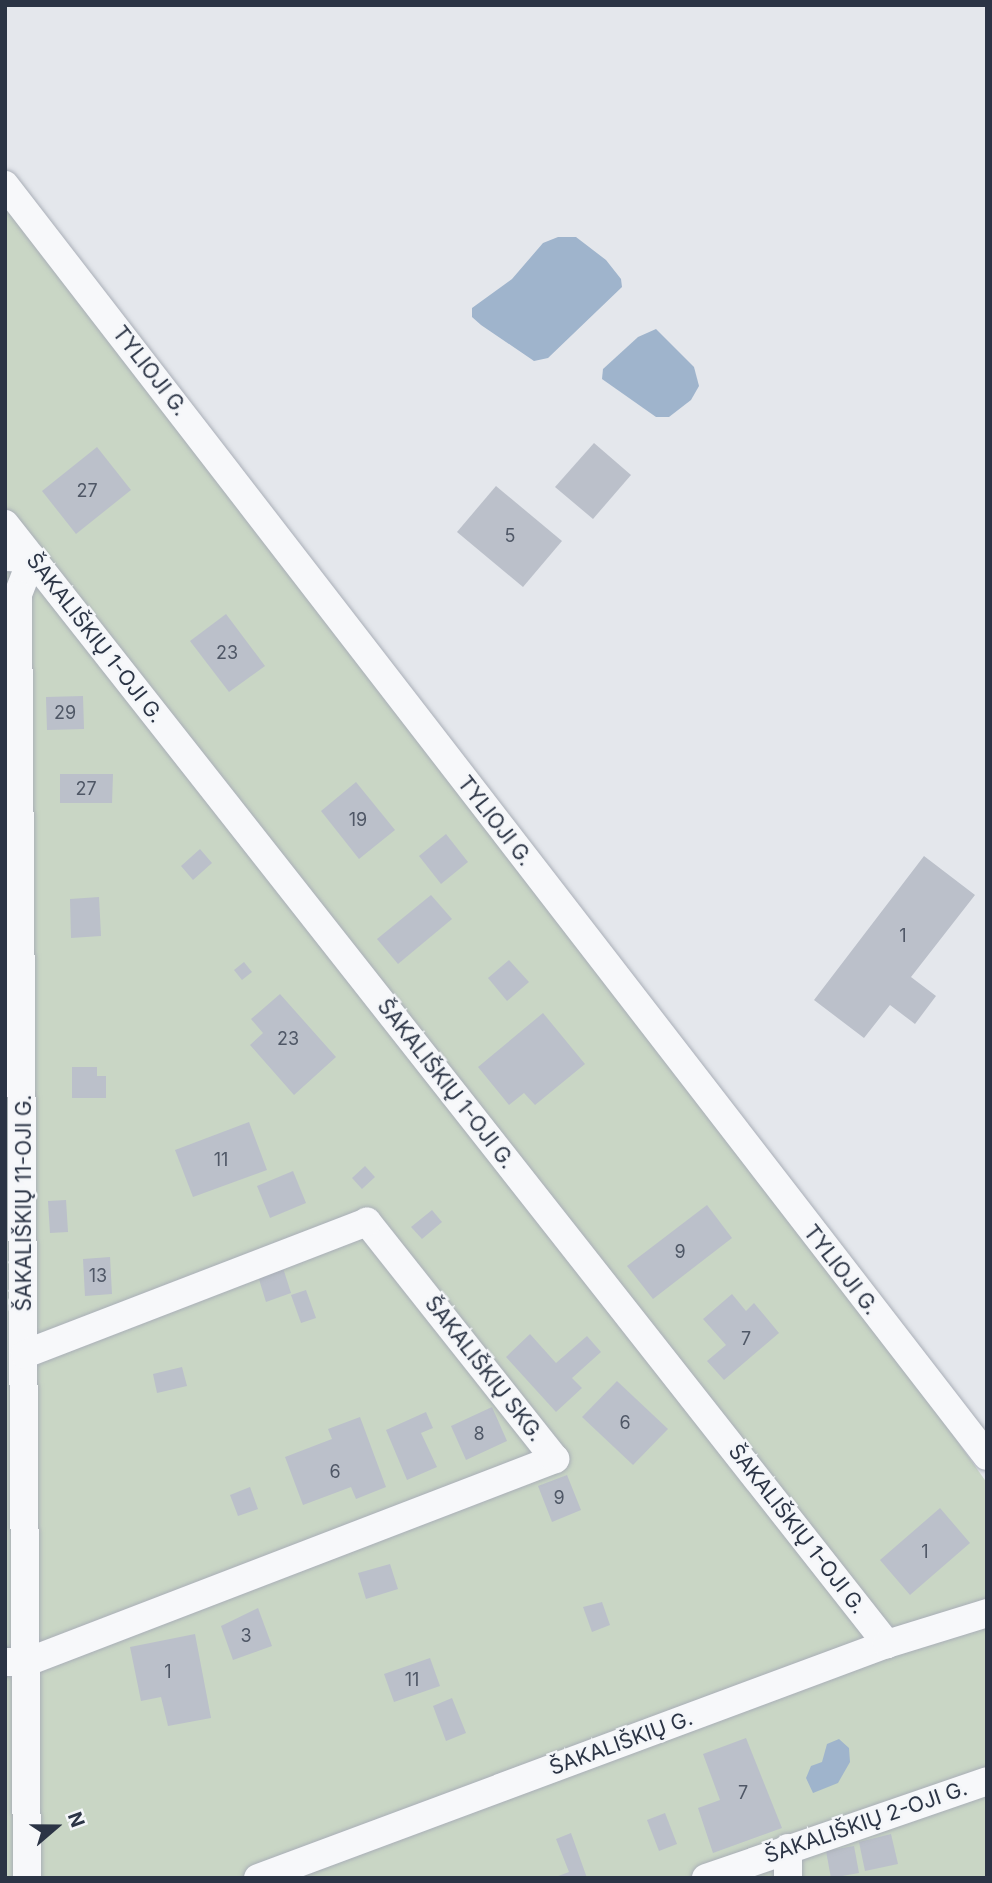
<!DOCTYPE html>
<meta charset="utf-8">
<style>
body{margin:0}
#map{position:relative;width:992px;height:1883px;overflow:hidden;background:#e4e7ec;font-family:Inter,sans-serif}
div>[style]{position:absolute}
.green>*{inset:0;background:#c9d6c5}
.water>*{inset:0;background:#9fb4cc}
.building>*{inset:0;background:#bbc0ca}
.roads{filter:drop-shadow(0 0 2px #a9aeb7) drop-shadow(0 0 2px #a9aeb7)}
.street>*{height:28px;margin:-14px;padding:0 14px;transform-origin:14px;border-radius:14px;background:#f7f8fa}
span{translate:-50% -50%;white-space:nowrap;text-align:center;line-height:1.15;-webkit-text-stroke:5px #f4f6f9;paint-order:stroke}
.number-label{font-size:18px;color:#4f5766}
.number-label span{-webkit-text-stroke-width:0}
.street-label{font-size:21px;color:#2b3445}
.frame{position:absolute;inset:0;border:7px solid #2b3445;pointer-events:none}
.north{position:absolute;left:21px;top:1792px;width:70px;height:70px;-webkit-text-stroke:5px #f4f6f9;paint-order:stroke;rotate:70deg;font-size:19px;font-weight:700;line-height:28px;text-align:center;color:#2b3445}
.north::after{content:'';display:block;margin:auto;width:24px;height:32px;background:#2b3445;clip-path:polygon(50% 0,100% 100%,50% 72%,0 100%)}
</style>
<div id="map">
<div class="green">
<div style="clip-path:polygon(5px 185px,795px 1211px,987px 1483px,987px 1878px,5px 1878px)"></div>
</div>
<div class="water">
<div style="clip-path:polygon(558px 237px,576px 237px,606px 260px,621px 279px,622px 287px,548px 358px,534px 361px,481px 325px,472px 317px,472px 308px,512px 279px,543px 243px)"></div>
<div style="clip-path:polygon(656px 329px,694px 367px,699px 386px,691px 400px,669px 417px,656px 417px,602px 379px,603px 369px,638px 337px)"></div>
<div style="clip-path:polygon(839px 1739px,849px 1748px,850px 1762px,838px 1783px,813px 1793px,806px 1778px,811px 1766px,822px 1762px,827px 1744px)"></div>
</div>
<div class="building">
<div style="clip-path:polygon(594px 443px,631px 475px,593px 519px,555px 487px)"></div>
<div style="clip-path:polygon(97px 447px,131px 490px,76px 534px,42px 491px)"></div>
<div style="clip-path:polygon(496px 486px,562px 541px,523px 587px,457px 532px)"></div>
<div style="clip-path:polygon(226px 614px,265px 666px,229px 692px,190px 641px)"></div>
<div style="clip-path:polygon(83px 696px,84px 729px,47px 730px,46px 697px)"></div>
<div style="clip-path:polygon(60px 774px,113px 774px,112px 803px,60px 803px)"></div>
<div style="clip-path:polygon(356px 782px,395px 830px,359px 859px,321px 811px)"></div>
<div style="clip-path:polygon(446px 834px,468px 862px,441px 884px,419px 856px)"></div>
<div style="clip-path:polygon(200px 849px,212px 863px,193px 880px,181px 866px)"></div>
<div style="clip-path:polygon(924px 856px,975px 895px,911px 977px,936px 996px,915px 1024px,890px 1005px,864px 1038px,814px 1000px)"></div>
<div style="clip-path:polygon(431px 895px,452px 919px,398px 964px,377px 939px)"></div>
<div style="clip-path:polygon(99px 897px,101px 936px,71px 938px,70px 899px)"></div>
<div style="clip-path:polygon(509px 960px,529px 982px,507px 1001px,488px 978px)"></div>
<div style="clip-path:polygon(244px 962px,252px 972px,242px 980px,234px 970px)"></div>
<div style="clip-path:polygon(280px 994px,336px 1057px,294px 1095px,250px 1045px,263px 1033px,251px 1019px)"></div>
<div style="clip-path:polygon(543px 1013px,585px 1064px,535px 1105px,524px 1093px,509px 1105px,478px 1067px)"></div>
<div style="clip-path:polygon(72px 1067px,97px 1067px,97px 1076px,106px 1076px,106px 1098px,72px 1098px)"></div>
<div style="clip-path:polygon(249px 1122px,267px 1170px,193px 1197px,175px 1150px)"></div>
<div style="clip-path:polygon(365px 1166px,375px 1177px,362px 1189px,352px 1178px)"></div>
<div style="clip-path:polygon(293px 1171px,306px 1203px,270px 1218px,257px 1186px)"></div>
<div style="clip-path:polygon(66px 1200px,68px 1232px,50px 1233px,48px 1201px)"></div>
<div style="clip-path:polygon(707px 1205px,732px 1238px,653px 1299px,627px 1266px)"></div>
<div style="clip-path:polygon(432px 1210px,442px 1222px,422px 1239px,411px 1227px)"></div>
<div style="clip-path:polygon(110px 1257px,112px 1294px,85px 1296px,83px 1259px)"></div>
<div style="clip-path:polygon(283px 1268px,291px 1293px,266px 1302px,258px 1276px)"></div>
<div style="clip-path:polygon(306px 1290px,316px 1318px,301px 1323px,291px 1295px)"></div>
<div style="clip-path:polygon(732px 1294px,746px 1311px,754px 1303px,779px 1333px,724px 1380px,707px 1361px,726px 1345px,703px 1319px)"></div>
<div style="clip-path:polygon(530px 1334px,556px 1363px,587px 1336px,601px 1352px,572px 1378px,582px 1388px,556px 1412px,506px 1357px)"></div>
<div style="clip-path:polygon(182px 1367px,187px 1386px,157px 1393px,153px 1374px)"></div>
<div style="clip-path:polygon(617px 1381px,668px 1429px,633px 1465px,582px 1417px)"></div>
<div style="clip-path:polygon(492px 1407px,507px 1441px,466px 1460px,451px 1426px)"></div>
<div style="clip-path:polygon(426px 1412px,433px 1428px,421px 1433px,437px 1467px,407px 1480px,386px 1430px)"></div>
<div style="clip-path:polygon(360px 1417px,386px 1487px,356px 1499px,351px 1487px,303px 1505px,285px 1457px,332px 1439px,328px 1429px)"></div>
<div style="clip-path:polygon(567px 1475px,581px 1510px,552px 1522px,538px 1486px)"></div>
<div style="clip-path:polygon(250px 1487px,258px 1509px,238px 1516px,230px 1495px)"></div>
<div style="clip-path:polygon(940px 1508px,970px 1543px,910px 1595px,880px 1560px)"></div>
<div style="clip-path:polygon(390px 1564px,398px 1589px,366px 1599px,358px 1573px)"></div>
<div style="clip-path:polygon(602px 1602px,610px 1625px,592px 1632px,583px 1607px)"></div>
<div style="clip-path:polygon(258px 1608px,272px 1646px,233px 1660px,221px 1626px)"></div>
<div style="clip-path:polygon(195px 1634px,211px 1718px,168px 1726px,161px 1697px,141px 1701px,130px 1647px)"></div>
<div style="clip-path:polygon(430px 1658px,440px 1686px,394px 1702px,384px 1674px)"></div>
<div style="clip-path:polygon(452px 1698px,466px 1733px,446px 1741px,433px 1706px)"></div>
<div style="clip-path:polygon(746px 1738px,782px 1828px,713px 1853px,698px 1808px,720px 1800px,703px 1754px)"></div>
<div style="clip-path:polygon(665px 1813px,677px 1844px,659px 1851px,647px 1820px)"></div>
<div style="clip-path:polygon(571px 1833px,587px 1878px,553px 1878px,569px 1872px,556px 1839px)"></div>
<div style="clip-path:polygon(891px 1834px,898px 1864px,865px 1871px,859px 1842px)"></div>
<div style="clip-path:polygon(854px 1846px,859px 1873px,831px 1878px,826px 1851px)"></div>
</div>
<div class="roads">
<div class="street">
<div style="left:5px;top:185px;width:1606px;rotate:52.31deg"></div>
<div style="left:5px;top:524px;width:1426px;rotate:51.78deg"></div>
<div style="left:5px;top:557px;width:27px;rotate:2deg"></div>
<div style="left:32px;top:558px;width:40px;rotate:111deg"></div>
<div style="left:18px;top:595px;width:1283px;rotate:89.6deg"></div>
<div style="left:5px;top:1662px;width:22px"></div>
<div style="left:27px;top:1662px;width:566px;rotate:-21.03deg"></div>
<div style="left:555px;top:1459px;width:303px;rotate:-128.4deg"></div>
<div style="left:367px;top:1222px;width:367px;rotate:158.9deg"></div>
<div style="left:788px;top:1848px;width:30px;rotate:90deg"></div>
<div style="left:258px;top:1878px;width:671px;rotate:-20.41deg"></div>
<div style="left:887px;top:1644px;width:105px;rotate:-17.2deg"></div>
<div style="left:706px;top:1878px;width:297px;rotate:-19deg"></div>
</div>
</div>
<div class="number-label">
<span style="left:87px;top:491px">27</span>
<span style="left:510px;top:536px">5</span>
<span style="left:227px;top:653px">23</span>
<span style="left:65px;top:713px">29</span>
<span style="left:86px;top:789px">27</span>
<span style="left:358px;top:820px">19</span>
<span style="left:903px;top:936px">1</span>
<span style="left:288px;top:1039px">23</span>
<span style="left:221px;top:1160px">11</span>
<span style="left:680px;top:1252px">9</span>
<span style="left:98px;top:1276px">13</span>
<span style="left:746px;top:1339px">7</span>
<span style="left:625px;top:1423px">6</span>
<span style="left:479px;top:1434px">8</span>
<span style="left:335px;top:1472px">6</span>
<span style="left:559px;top:1498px">9</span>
<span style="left:925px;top:1552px">1</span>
<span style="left:246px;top:1636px">3</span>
<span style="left:168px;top:1672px">1</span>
<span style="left:412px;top:1680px">11</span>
<span style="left:743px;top:1793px">7</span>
</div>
<div class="street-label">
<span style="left:150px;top:371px;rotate:52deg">TYLIOJI G.</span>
<span style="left:95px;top:638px;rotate:52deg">ŠAKALIŠKIŲ 1-OJI G.</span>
<span style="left:495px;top:821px;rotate:52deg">TYLIOJI G.</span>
<span style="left:446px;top:1084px;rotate:52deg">ŠAKALIŠKIŲ 1-OJI G.</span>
<span style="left:24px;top:1203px;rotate:-90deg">ŠAKALIŠKIŲ 11-OJI G.</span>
<span style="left:841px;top:1270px;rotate:52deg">TYLIOJI G.</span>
<span style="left:484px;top:1369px;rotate:52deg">ŠAKALIŠKIŲ SKG.</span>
<span style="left:797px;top:1529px;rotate:52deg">ŠAKALIŠKIŲ 1-OJI G.</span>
<span style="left:621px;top:1743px;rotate:-20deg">ŠAKALIŠKIŲ G.</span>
<span style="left:866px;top:1822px;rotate:-19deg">ŠAKALIŠKIŲ 2-OJI G.</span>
</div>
<div class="frame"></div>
<div class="north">N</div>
</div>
